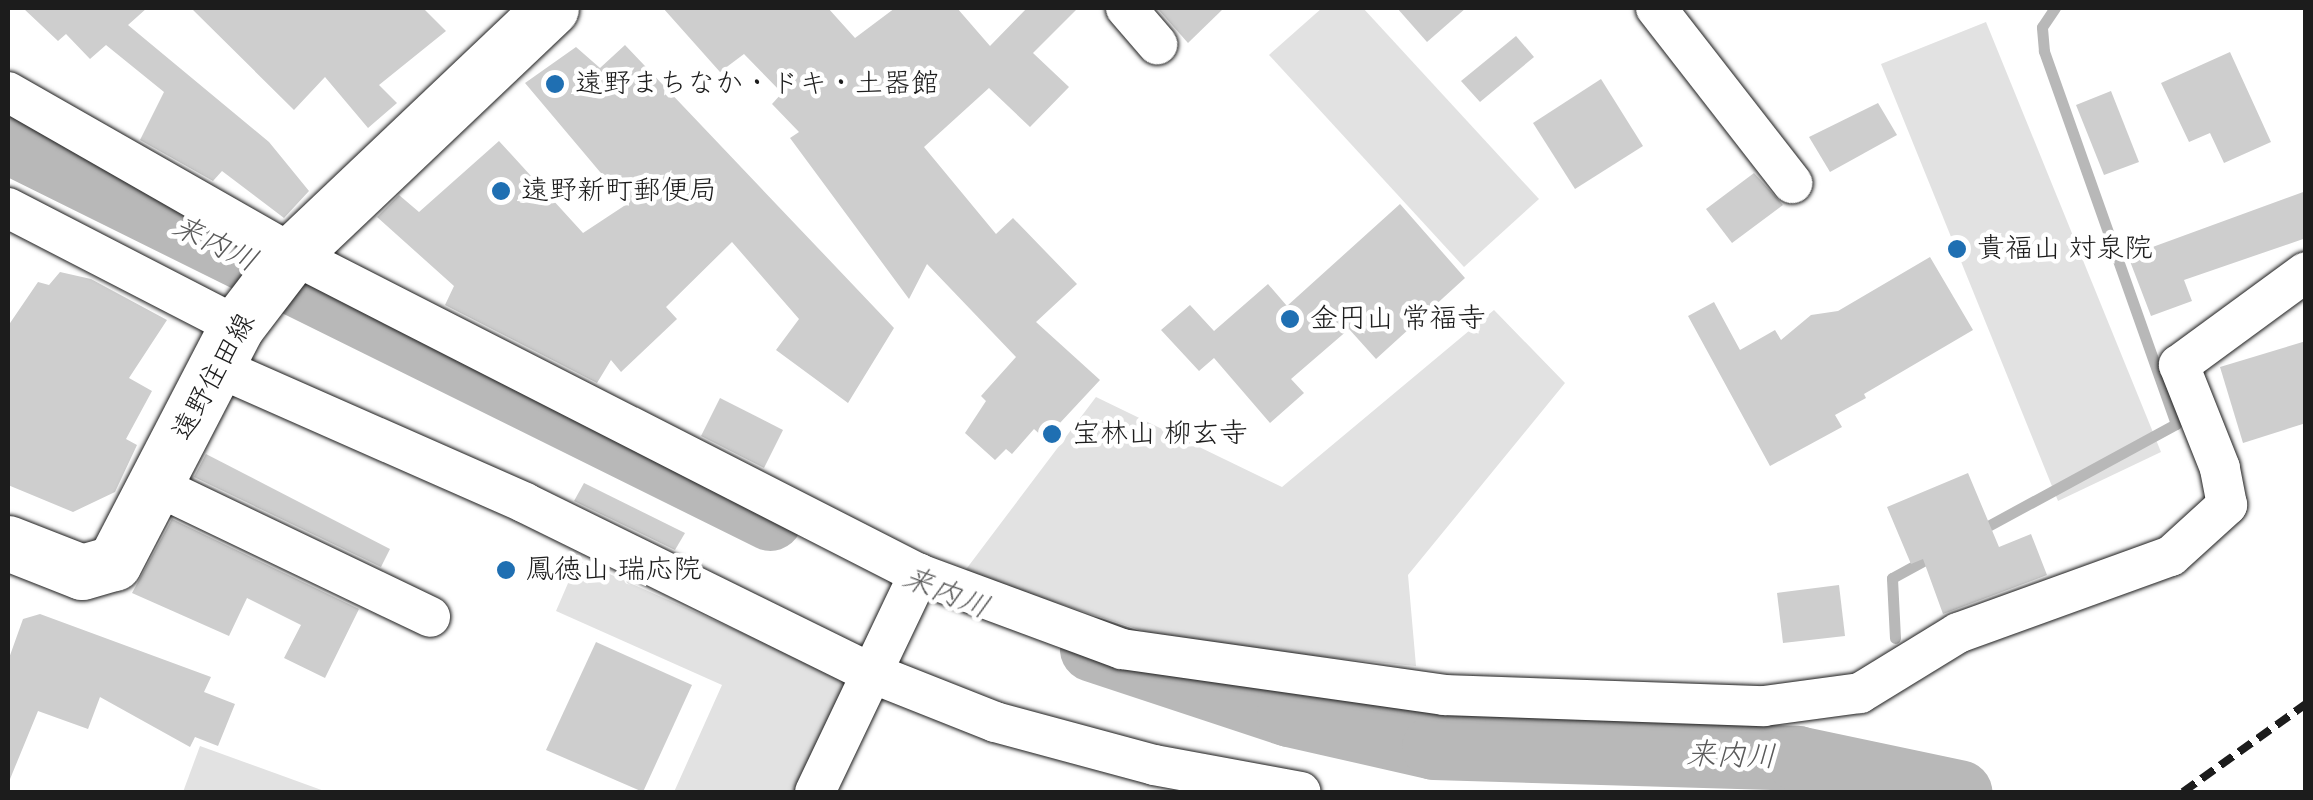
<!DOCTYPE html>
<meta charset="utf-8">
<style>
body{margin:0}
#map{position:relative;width:2313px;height:800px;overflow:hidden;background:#fff;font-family:"Balsamiq Sans","Klee One",sans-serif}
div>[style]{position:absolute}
.green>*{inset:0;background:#e2e2e2}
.stream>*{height:11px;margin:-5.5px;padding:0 5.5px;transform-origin:5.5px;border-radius:5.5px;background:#b8b8b8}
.river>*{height:65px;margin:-32.5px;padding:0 32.5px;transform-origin:32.5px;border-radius:32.5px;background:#b8b8b8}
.building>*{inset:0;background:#cecece}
.roads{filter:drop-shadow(0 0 2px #1c1c1c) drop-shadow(0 0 2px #1c1c1c)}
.street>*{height:40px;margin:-20px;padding:0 20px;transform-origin:20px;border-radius:20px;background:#fff}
.secondary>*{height:55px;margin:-27.5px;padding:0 27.5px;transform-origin:27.5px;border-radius:27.5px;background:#fff}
.rail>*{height:8px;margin-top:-4px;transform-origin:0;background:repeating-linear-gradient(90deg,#1c1c1c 0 15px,transparent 0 23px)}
.dots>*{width:28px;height:28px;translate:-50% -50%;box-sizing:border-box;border:5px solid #fff;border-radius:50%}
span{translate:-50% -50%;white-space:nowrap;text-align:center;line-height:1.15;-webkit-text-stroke:9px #fff;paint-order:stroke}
.poi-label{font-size:28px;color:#1c1c1c}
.left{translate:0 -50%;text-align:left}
.street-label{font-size:28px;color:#1c1c1c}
.water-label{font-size:30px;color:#5a5a5a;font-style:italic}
.frame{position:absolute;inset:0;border:10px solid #1c1c1c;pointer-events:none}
</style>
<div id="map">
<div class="green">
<div style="clip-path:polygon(1322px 8px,1363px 8px,1539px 199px,1464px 267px,1269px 55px)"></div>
<div style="clip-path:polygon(1986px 22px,2161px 452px,2058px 501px,1881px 64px)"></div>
<div style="clip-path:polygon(1494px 310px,1565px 383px,1408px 575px,1416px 666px,1179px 643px,964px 572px,1096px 397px,1282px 487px)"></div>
<div style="clip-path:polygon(578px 560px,851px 681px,801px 792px,674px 792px,722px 685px,556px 611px)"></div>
<div style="clip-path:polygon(200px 746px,327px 792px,183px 792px)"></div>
</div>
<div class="stream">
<div style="left:1977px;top:532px;width:226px;rotate:-28.5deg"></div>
<div style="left:2176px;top:424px;width:396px;rotate:-109.5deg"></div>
<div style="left:2044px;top:51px;width:24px;rotate:-95deg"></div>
<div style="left:2042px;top:27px;width:23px;rotate:-56deg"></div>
<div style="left:1895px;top:638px;width:60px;rotate:-92.9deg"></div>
<div style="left:1892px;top:578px;width:48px;rotate:-28.7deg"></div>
</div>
<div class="river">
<div style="left:8px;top:141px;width:850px;rotate:26.32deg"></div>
<div style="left:1092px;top:649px;width:207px;rotate:18.3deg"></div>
<div style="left:1289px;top:714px;width:149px;rotate:12.8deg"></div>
<div style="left:1434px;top:747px;width:363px;rotate:1.7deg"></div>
<div style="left:1797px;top:758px;width:166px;rotate:11.9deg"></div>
</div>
<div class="building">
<div style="clip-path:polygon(23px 8px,147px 8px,128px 25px,269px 142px,309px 191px,284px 218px,222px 171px,213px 181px,140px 140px,164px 92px,106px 45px,90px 59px,66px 34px,58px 41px)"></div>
<div style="clip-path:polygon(191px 8px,423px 8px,446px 31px,379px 85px,397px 103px,368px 128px,325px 77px,294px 110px)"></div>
<div style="clip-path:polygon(663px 8px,828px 8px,855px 38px,895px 8px,957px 8px,990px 46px,1027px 8px,1078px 8px,1033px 53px,1069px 87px,1030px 127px,989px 88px,924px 147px,996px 234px,1013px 218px,1077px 284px,1036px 322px,1100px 380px,1045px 439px,1034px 429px,1012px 454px,1006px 449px,995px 460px,965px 433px,986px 401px,981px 396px,1016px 357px,927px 264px,909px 299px,790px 138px,799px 132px,772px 104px,782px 93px,744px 54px,720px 72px)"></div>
<div style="clip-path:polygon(1157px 8px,1224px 8px,1188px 43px)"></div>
<div style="clip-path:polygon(1397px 8px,1466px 8px,1427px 42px)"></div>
<div style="clip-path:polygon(1516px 36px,1534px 57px,1480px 102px,1461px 81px)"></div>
<div style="clip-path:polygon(625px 45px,894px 328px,848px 403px,776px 350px,799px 319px,732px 242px,666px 307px,677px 319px,621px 372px,611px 360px,597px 383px,445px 305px,454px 286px,377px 217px,399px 195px,419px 212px,499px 141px,583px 233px,627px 204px,525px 83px,576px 47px,600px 68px)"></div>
<div style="clip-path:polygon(2230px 52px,2271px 142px,2224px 163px,2210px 133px,2189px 142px,2161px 83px)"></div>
<div style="clip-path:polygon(1601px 79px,1643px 146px,1575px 189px,1533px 123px)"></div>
<div style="clip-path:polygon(2111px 91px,2139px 162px,2104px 175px,2076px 105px)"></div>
<div style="clip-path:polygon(1878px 103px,1897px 135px,1830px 172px,1809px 137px)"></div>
<div style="clip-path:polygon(1754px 173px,1783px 205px,1732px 243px,1706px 209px)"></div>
<div style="clip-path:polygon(2306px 191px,2306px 238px,2184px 280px,2192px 301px,2151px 316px,2128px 256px)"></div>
<div style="clip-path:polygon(1400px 204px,1465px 278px,1376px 359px,1349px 329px,1291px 379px,1304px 393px,1270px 423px,1214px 358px,1199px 371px,1161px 330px,1190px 305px,1214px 331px,1268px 284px,1287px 306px)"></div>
<div style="clip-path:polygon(1930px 257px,1973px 330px,1864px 394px,1866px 398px,1835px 415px,1842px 427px,1770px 466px,1688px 316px,1714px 302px,1740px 350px,1775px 330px,1781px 340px,1811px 315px,1838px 311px)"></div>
<div style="clip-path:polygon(60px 272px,91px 279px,167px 320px,129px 378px,152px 391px,126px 439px,137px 445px,115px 492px,73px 512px,8px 485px,8px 326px,38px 282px,49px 285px)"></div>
<div style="clip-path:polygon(2306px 341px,2306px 423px,2243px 443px,2220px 367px)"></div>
<div style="clip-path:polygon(720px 398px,783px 430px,764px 468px,701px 436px)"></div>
<div style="clip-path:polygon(206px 454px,390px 549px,381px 567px,194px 477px)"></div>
<div style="clip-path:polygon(1968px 473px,1999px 547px,2031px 534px,2047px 575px,1943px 614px,1923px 559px,1911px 564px,1887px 507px)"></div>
<div style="clip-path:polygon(584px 483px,685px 533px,675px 550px,574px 501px)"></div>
<div style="clip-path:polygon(172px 519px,359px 609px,325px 678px,284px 658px,301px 625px,247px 598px,229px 636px,132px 593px)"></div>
<div style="clip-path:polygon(1839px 585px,1845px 636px,1783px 643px,1777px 593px)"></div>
<div style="clip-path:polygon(40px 614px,211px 677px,204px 692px,235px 704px,218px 746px,195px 737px,190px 747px,100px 697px,88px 729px,38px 711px,8px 784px,8px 661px,23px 619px)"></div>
<div style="clip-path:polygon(596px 642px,692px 685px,643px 792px,546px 750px)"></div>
</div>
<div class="roads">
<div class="street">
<div style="left:1126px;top:8px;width:48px;rotate:49.3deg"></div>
<div style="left:1656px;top:8px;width:222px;rotate:52.1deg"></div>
<div style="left:8px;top:92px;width:327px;rotate:29.7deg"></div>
<div style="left:292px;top:254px;width:704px;rotate:27.04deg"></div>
<div style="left:919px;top:574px;width:216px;rotate:20.3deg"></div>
<div style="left:1122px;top:649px;width:325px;rotate:8.1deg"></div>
<div style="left:1444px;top:695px;width:320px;rotate:2deg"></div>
<div style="left:1764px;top:706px;width:97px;rotate:-7.7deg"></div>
<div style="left:1860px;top:693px;width:115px;rotate:-31.5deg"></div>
<div style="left:1958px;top:633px;width:226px;rotate:-19.9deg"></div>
<div style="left:2171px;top:556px;width:76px;rotate:-42.3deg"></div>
<div style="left:2227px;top:505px;width:38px;rotate:-101deg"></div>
<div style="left:2220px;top:468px;width:111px;rotate:-111.7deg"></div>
<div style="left:2179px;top:365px;width:157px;rotate:-36.2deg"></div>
<div style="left:8px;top:208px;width:258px;rotate:27.3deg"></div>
<div style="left:215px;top:366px;width:339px;rotate:23.8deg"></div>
<div style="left:525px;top:503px;width:383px;rotate:26.2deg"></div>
<div style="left:869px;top:672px;width:136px;rotate:21.6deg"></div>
<div style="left:995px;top:722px;width:165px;rotate:15.1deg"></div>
<div style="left:1154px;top:765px;width:149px;rotate:10.4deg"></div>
<div style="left:155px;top:485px;width:305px;rotate:25.6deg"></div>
<div style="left:815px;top:792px;width:242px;rotate:-64.5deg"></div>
</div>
<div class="secondary">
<div style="left:8px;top:543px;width:79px;rotate:21.4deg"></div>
<div style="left:82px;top:572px;width:33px;rotate:-16deg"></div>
<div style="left:114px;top:563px;width:267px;rotate:-62.6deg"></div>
<div style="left:237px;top:326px;width:91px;rotate:-52.6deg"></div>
<div style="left:292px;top:254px;width:357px;rotate:-43.5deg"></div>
</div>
</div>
<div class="rail">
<div style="left:2183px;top:792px;width:151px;rotate:-35.6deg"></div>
</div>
<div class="dots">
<div style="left:555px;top:84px;background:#1f6fb2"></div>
<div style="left:501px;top:191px;background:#1f6fb2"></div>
<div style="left:1957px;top:249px;background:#1f6fb2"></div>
<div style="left:1290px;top:319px;background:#1f6fb2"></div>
<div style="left:1052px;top:434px;background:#1f6fb2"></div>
<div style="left:506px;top:570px;background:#1f6fb2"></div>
</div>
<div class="poi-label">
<span class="left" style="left:575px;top:84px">遠野まちなか・ドキ・土器館</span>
<span class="left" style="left:521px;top:191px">遠野新町郵便局</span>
<span class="left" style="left:1977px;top:249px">貴福山 対泉院</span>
<span class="left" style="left:1310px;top:319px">金円山 常福寺</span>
<span class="left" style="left:1072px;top:434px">宝林山 柳玄寺</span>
<span class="left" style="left:526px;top:570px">鳳徳山 瑞応院</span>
</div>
<div class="street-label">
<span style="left:214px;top:377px;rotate:-61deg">遠野住田線</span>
</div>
<div class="water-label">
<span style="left:215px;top:244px;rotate:26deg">来内川</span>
<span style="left:946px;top:593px;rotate:22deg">来内川</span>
<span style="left:1731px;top:756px;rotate:2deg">来内川</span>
</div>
<div class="frame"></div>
</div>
